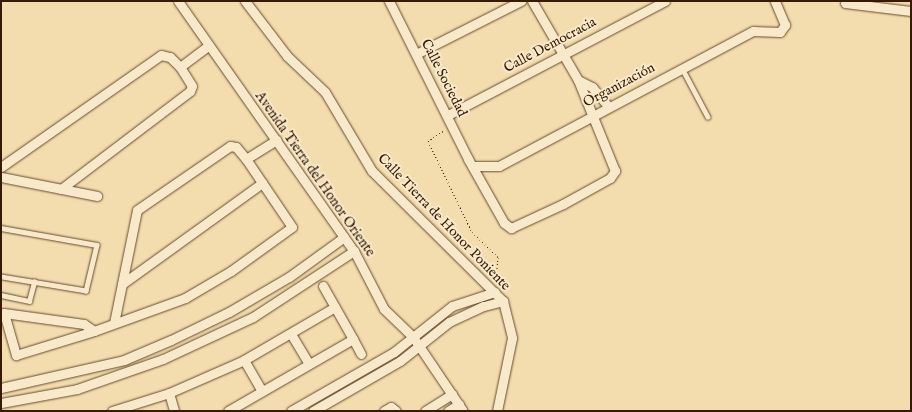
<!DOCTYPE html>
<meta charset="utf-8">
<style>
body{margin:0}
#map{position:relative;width:912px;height:412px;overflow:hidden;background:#f3ddae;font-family:"IM FELL English",serif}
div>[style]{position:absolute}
.path>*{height:1px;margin-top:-0.5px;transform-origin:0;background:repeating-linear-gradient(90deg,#371a04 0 1px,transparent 0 3.5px)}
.roads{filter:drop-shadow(0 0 1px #664b2e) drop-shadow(0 0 1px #664b2e)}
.lane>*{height:4.5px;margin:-2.25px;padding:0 2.25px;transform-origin:2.25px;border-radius:2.25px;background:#f7e9ca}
.street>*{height:9px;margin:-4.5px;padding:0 4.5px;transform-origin:4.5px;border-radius:4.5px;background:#f7e9ca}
span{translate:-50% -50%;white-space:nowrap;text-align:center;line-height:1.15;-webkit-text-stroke:4px #f7e9ca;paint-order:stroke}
.street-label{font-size:14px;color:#371a04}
.frame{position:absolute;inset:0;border:2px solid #371a04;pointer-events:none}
</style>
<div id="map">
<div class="path">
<div style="left:443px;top:131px;width:18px;rotate:146deg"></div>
<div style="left:428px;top:141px;width:101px;rotate:64.2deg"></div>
<div style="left:472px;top:232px;width:36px;rotate:44deg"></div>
<div style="left:498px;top:257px;width:23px;rotate:95deg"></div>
</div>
<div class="roads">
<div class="lane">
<div style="left:682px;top:68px;width:55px;rotate:62deg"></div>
<div style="left:1px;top:228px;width:97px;rotate:10deg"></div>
<div style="left:97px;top:245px;width:47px;rotate:103.4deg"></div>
<div style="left:86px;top:291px;width:86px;rotate:-170.6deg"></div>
<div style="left:1px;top:295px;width:29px;rotate:12deg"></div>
<div style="left:29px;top:301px;width:20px;rotate:-75deg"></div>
</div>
<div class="street">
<div style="left:178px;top:1px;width:306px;rotate:54.9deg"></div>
<div style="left:354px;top:251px;width:65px;rotate:62.7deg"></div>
<div style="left:384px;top:309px;width:40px;rotate:44deg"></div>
<div style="left:413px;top:337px;width:89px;rotate:56deg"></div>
<div style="left:245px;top:1px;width:69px;rotate:52.6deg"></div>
<div style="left:287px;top:56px;width:52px;rotate:43.5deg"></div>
<div style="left:325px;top:92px;width:92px;rotate:59.3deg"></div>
<div style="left:372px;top:171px;width:185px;rotate:44.8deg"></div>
<div style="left:503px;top:301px;width:38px;rotate:76deg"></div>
<div style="left:512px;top:338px;width:75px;rotate:101.6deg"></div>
<div style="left:389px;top:1px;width:177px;rotate:63.4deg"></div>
<div style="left:468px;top:159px;width:73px;rotate:60.6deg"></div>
<div style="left:504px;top:223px;width:9px;rotate:36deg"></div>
<div style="left:511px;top:228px;width:57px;rotate:-24.8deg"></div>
<div style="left:563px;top:204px;width:54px;rotate:-29deg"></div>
<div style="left:610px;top:178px;width:9px;rotate:-54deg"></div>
<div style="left:615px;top:171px;width:98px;rotate:-112.1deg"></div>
<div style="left:578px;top:80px;width:91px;rotate:-120.2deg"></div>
<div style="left:845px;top:3px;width:66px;rotate:6.9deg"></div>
<div style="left:416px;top:54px;width:118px;rotate:-26.8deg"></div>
<div style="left:578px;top:80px;width:16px;rotate:27deg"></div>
<div style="left:592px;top:87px;width:25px;rotate:50deg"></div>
<div style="left:448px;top:115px;width:245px;rotate:-27.7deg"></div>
<div style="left:474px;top:166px;width:25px"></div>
<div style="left:499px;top:166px;width:288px;rotate:-28deg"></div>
<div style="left:753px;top:31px;width:27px;rotate:2deg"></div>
<div style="left:780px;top:32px;width:9px;rotate:-54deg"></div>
<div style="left:785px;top:25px;width:26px;rotate:-113deg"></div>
<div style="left:1px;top:167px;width:195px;rotate:-35deg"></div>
<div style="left:161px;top:55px;width:9px;rotate:13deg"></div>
<div style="left:170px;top:57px;width:14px;rotate:45deg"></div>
<div style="left:180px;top:67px;width:36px;rotate:-37deg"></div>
<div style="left:1px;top:177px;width:98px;rotate:11.2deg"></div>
<div style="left:61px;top:189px;width:162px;rotate:-37.2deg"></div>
<div style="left:190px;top:91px;width:5px;rotate:-68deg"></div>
<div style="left:192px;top:86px;width:22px;rotate:-122deg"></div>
<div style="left:122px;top:284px;width:173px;rotate:-35.8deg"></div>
<div style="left:114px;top:323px;width:115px;rotate:-78.5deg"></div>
<div style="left:137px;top:210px;width:113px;rotate:-34.5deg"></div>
<div style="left:230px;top:146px;width:6px;rotate:9deg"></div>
<div style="left:236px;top:147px;width:16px;rotate:50deg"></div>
<div style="left:246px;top:159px;width:36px;rotate:-32deg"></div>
<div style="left:94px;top:331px;width:12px;rotate:-145deg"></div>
<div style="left:84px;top:324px;width:81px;rotate:-172.2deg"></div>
<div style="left:4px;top:313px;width:44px;rotate:74.1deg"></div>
<div style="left:16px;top:355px;width:82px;rotate:-17.1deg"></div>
<div style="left:94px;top:331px;width:97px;rotate:-19.9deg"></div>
<div style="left:185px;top:298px;width:53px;rotate:-30.4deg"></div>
<div style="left:231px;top:271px;width:75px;rotate:-35.8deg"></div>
<div style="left:292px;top:227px;width:82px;rotate:-124.1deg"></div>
<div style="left:291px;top:334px;width:35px;rotate:59deg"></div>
<div style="left:353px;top:339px;width:17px;rotate:62deg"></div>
<div style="left:244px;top:360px;width:36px;rotate:60deg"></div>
<div style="left:1px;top:388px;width:126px;rotate:-12.8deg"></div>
<div style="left:124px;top:360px;width:51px;rotate:-23.1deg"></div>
<div style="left:171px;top:340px;width:64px;rotate:-25.8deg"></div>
<div style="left:229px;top:312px;width:69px;rotate:-30.3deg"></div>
<div style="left:289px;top:277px;width:68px;rotate:-36deg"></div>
<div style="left:169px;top:393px;width:19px;rotate:74deg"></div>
<div style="left:1px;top:403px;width:77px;rotate:-10.4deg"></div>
<div style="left:77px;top:389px;width:91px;rotate:-19.2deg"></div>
<div style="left:163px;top:359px;width:99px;rotate:-25deg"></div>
<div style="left:253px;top:317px;width:121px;rotate:-33.2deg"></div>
<div style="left:112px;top:411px;width:60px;rotate:-17.5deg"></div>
<div style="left:169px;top:393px;width:82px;rotate:-23.7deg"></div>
<div style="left:244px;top:360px;width:105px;rotate:-30.2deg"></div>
<div style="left:228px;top:411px;width:144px;rotate:-29.9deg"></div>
<div style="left:353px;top:339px;width:61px;rotate:-119.5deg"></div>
<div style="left:291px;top:411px;width:119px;rotate:-29.8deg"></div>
<div style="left:394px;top:352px;width:74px;rotate:-38.4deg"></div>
<div style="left:452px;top:306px;width:45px;rotate:-18deg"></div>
<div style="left:313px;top:411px;width:100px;rotate:-29.9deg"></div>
<div style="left:400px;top:361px;width:63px;rotate:-38.5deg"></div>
<div style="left:449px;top:322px;width:38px;rotate:-25deg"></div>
<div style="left:484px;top:306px;width:20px;rotate:-15deg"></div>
<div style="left:384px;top:411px;width:8px;rotate:-30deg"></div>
<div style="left:391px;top:407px;width:6px;rotate:39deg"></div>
<div style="left:425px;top:411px;width:32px;rotate:-32deg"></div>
<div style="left:448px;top:411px;width:13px;rotate:-32deg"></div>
</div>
</div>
<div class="street-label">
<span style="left:550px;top:45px;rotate:-28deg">Calle Democracia</span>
<span style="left:444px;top:78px;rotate:63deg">Calle Sociedad</span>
<span style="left:619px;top:85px;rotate:-28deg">Organización</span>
<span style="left:315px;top:174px;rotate:55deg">Avenida Tierra del Honor Oriente</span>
<span style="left:444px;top:222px;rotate:46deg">Calle Tierra de Honor Poniente</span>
</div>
<div class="frame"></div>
</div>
